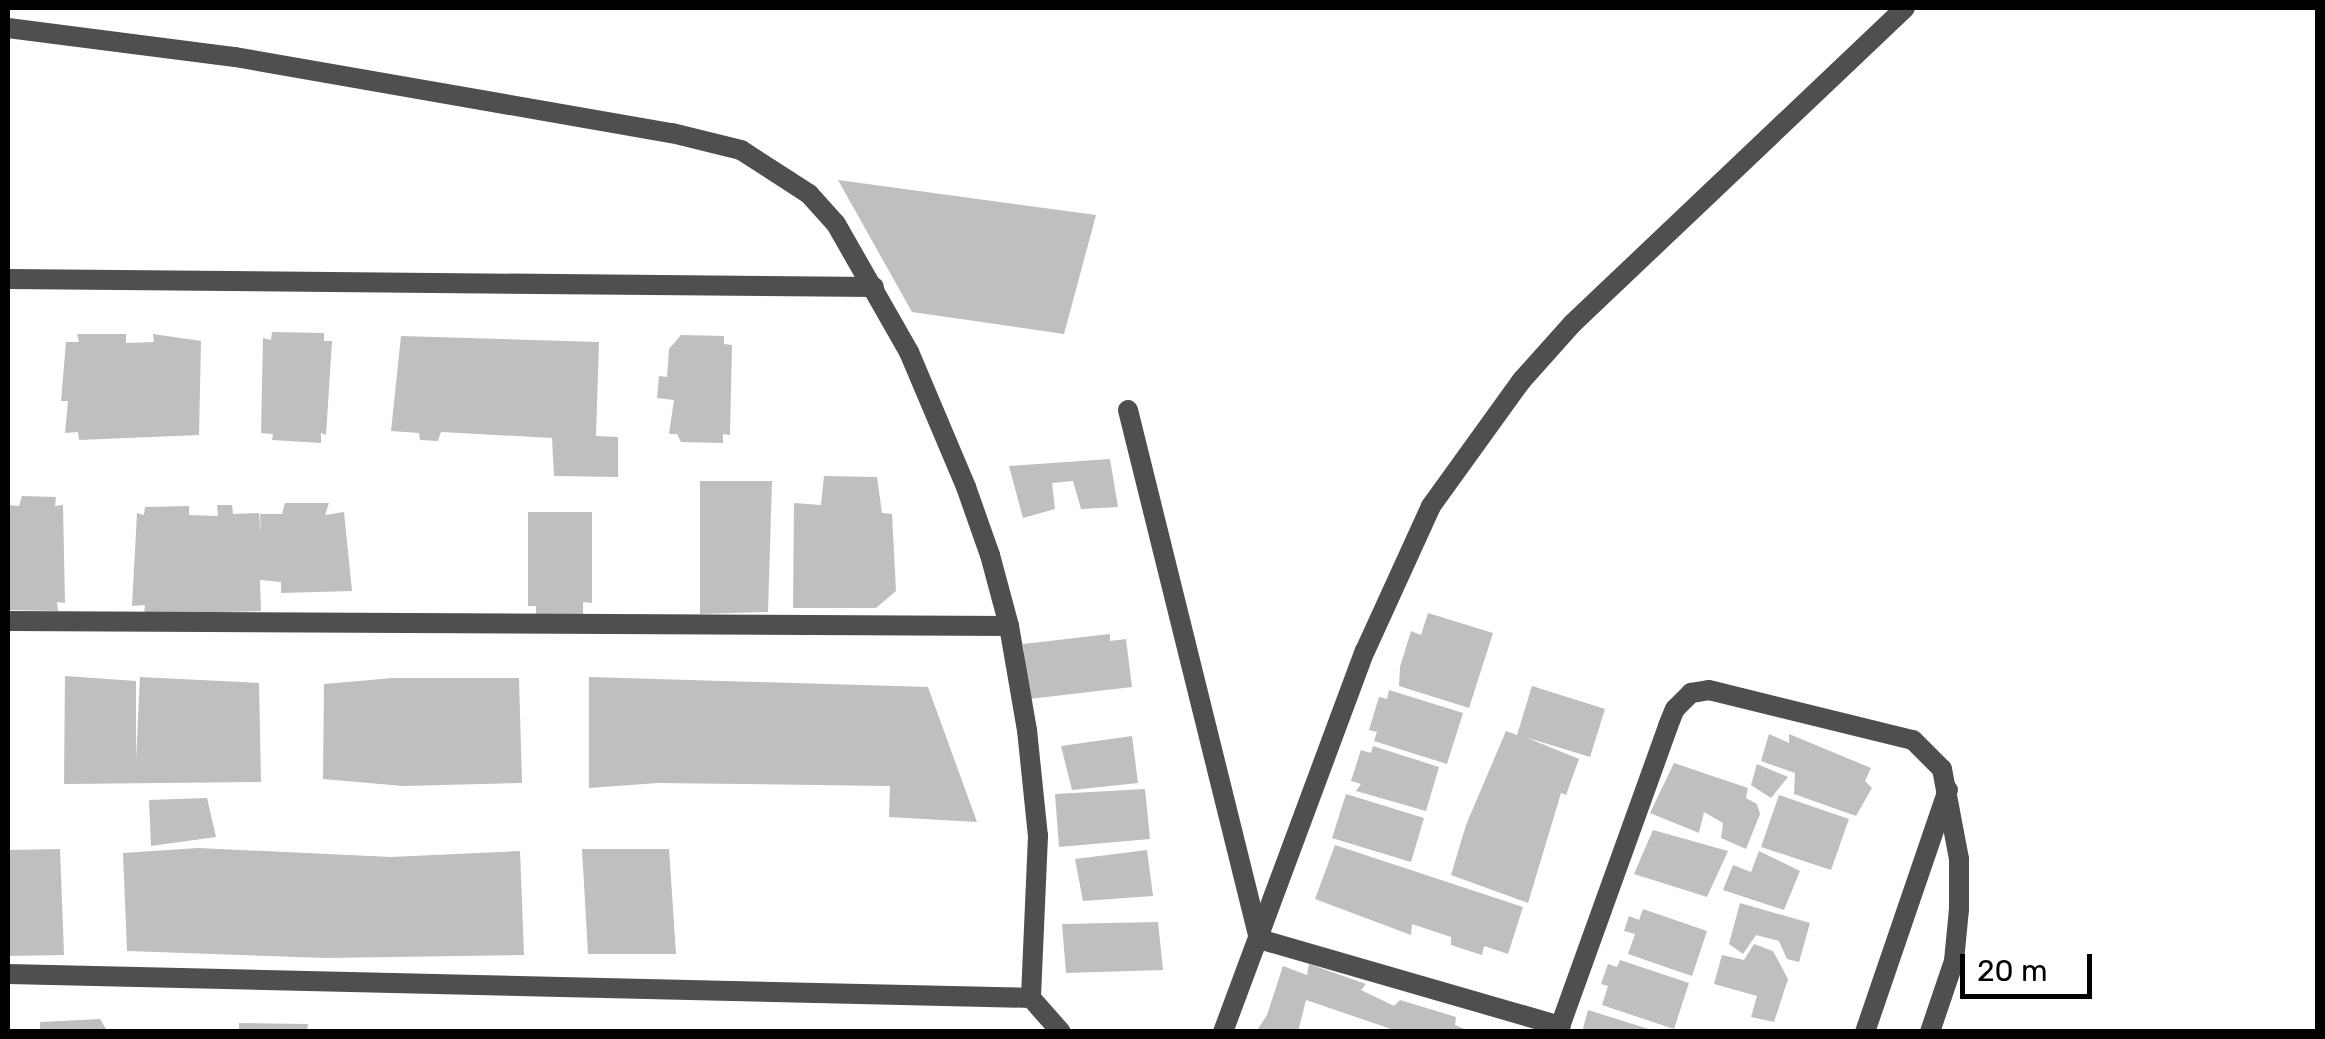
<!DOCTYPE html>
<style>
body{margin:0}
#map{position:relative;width:2325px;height:1039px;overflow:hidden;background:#fff;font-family:Rubik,sans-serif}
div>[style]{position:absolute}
.building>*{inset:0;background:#bfbfbf}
.service>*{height:20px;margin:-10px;padding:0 10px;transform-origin:10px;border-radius:10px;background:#4f4f4f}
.minor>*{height:20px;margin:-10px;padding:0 10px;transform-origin:10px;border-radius:10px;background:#4f4f4f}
span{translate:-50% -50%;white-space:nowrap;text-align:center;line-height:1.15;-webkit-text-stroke:8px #fff;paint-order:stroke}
.frame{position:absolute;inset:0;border:10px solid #000;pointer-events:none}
.scale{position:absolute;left:1960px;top:954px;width:132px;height:45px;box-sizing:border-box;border:5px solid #000;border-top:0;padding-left:12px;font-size:30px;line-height:35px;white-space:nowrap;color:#000;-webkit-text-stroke:8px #fff;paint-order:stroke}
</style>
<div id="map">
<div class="building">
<div style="clip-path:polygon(838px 180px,1096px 215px,1064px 334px,912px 312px)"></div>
<div style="clip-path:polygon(272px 332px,324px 333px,324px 341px,332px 341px,326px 435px,321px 433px,321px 443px,272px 440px,273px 434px,261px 433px,263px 338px,271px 340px)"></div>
<div style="clip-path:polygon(77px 334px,126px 334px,126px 343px,154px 342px,153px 334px,201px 341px,199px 435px,79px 440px,78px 432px,65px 433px,68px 401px,61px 401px,66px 342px,79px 342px)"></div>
<div style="clip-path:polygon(681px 335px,724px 336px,724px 344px,732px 345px,730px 435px,723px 434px,723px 443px,681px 442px,677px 434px,669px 434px,674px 400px,657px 398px,659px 376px,667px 377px,669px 349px)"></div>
<div style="clip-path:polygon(401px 336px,599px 342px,596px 436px,618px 437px,618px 477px,554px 476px,552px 438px,441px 432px,438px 441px,420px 440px,419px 433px,391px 431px)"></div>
<div style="clip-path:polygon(1110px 459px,1118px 507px,1081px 509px,1073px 481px,1052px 483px,1055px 509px,1023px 518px,1009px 466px)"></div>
<div style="clip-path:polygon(824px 476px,877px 477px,882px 513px,892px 514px,896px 591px,876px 608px,793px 608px,794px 503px,821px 505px)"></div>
<div style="clip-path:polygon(700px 481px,772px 481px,768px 612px,700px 614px)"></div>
<div style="clip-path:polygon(22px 496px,56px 497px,55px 506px,63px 505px,65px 603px,57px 602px,58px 611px,10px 610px,8px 605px,8px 505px,19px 506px)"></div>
<div style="clip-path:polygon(285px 503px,329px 503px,325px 515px,344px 512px,352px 591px,281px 593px,281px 582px,260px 580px,261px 611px,144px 614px,145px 605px,132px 606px,137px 513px,144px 515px,145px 507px,189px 506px,189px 515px,218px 516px,217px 505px,232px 505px,233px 514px,259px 513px,261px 536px,260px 514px,282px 514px)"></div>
<div style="clip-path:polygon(528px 512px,592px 512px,592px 603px,583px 602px,583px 614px,536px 615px,536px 606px,528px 606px)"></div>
<div style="clip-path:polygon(1428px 613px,1493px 633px,1469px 708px,1399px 686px,1400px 667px,1411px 631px,1421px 635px)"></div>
<div style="clip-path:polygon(1110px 634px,1110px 641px,1126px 639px,1132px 687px,1029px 699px,1023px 644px)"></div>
<div style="clip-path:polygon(65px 676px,136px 681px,136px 760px,140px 677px,259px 683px,261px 782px,64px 784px)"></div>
<div style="clip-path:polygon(589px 677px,928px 687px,977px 822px,889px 817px,890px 786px,658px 783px,589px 788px)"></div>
<div style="clip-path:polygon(393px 678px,519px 678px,522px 783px,403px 786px,323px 779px,324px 684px)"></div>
<div style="clip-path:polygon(1532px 686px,1605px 709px,1590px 757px,1525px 737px,1579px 759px,1566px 795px,1561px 793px,1528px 903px,1451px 875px,1466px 825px,1506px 731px,1517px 735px)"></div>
<div style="clip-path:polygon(1389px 690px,1463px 713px,1447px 764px,1374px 741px,1377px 732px,1369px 730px,1379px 697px,1387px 699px)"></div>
<div style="clip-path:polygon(1769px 734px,1789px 743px,1789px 734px,1871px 768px,1865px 781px,1872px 788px,1856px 816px,1794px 794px,1795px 773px,1761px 761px)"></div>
<div style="clip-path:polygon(1132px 736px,1138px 783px,1072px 790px,1061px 746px)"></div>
<div style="clip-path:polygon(1373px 746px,1439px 767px,1426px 811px,1356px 791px,1361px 784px,1351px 781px,1361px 750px,1371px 753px)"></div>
<div style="clip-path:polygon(1674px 763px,1748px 788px,1746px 798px,1757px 804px,1760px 814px,1746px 849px,1721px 838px,1723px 823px,1704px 812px,1699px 833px,1650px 813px)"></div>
<div style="clip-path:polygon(1757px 764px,1788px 777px,1771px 798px,1751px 785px)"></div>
<div style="clip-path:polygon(1145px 789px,1150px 839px,1059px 847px,1055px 794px)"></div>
<div style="clip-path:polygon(1346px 794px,1424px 818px,1411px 862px,1332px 838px)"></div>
<div style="clip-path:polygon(1779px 795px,1849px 819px,1831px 870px,1761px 847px)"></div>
<div style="clip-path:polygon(207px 798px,216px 837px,151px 846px,149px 800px)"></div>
<div style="clip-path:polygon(1653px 830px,1728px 851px,1707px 897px,1634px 874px)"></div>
<div style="clip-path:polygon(1335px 845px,1523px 907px,1508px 954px,1484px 946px,1482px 955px,1451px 945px,1451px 937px,1412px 924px,1411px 935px,1315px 899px)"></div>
<div style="clip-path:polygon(198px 848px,391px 857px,520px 851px,524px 955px,326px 958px,127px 951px,123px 853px)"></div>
<div style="clip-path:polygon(60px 849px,64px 955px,8px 956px,8px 850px)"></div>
<div style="clip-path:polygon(582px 849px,669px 849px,676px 954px,588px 954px)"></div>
<div style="clip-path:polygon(1147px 850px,1153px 896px,1083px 901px,1075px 859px)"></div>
<div style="clip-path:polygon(1759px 851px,1800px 871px,1784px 910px,1723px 890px,1733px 865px,1751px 872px)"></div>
<div style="clip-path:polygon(1740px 903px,1810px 923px,1799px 962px,1787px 959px,1779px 941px,1756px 935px,1743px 954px,1729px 944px)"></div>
<div style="clip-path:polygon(1643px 909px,1707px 931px,1692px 976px,1628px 954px,1635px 934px,1624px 931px,1629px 916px,1639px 920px)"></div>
<div style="clip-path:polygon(1158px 922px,1163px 970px,1066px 973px,1062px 924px)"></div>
<div style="clip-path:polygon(1754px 944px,1773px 951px,1788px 979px,1774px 1022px,1751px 1017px,1757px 996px,1714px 984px,1722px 955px,1744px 960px)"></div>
<div style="clip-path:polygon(1620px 960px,1689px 983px,1674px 1029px,1602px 1005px,1608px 986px,1601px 984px,1608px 964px,1617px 967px)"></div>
<div style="clip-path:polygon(1309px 964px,1366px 984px,1361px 990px,1394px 1006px,1400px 1000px,1456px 1017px,1455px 1025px,1472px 1032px,1400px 1032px,1306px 1000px,1298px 1032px,1256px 1032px,1267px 1015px,1283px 966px,1307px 975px)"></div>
<div style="clip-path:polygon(1588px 1010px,1655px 1031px,1655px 1032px,1582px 1032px)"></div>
<div style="clip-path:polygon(100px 1019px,108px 1032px,40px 1032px,40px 1022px)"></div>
<div style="clip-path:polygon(239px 1023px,308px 1024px,307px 1032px,239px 1032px)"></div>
</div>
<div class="service">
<div style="left:1865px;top:1032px;width:256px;rotate:-71.1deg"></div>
</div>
<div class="minor">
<div style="left:8px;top:28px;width:229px;rotate:7.3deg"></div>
<div style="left:235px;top:57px;width:444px;rotate:9.9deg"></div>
<div style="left:672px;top:133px;width:71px;rotate:13.8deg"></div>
<div style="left:741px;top:150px;width:81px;rotate:32.9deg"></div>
<div style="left:809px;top:194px;width:40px;rotate:48deg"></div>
<div style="left:836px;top:224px;width:147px;rotate:60.3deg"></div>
<div style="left:909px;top:352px;width:147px;rotate:67.1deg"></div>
<div style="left:966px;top:487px;width:72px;rotate:70.6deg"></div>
<div style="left:990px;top:555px;width:73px;rotate:75deg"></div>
<div style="left:1009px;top:626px;width:106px;rotate:80.2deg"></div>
<div style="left:1027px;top:730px;width:107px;rotate:84.1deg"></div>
<div style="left:1038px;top:836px;width:162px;rotate:92.5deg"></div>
<div style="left:8px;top:279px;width:866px;rotate:0.53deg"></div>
<div style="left:1128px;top:410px;width:545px;rotate:76.09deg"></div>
<div style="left:1259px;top:939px;width:314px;rotate:16.1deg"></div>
<div style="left:8px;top:621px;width:1001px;rotate:0.29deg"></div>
<div style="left:8px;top:974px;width:1023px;rotate:1.34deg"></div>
<div style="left:1031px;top:998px;width:45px;rotate:48.6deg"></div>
<div style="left:1223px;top:1032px;width:407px;rotate:-69.6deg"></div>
<div style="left:1365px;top:651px;width:159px;rotate:-65.5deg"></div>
<div style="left:1431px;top:506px;width:155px;rotate:-54.2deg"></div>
<div style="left:1522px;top:380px;width:75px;rotate:-48.2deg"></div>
<div style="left:1572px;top:324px;width:459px;rotate:-43.5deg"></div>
<div style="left:1558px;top:1032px;width:325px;rotate:-70.2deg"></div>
<div style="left:1668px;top:726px;width:18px;rotate:-68deg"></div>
<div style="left:1675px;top:709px;width:23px;rotate:-45deg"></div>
<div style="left:1691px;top:693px;width:18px;rotate:-9deg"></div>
<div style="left:1709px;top:690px;width:210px;rotate:13.8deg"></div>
<div style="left:1913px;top:740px;width:41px;rotate:45deg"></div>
<div style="left:1942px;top:769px;width:92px;rotate:79.3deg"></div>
<div style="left:1959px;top:859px;width:50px;rotate:90deg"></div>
<div style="left:1959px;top:909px;width:52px;rotate:95.5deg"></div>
<div style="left:1954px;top:961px;width:75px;rotate:108.7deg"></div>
</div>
<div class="frame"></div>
<div class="scale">20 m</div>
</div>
